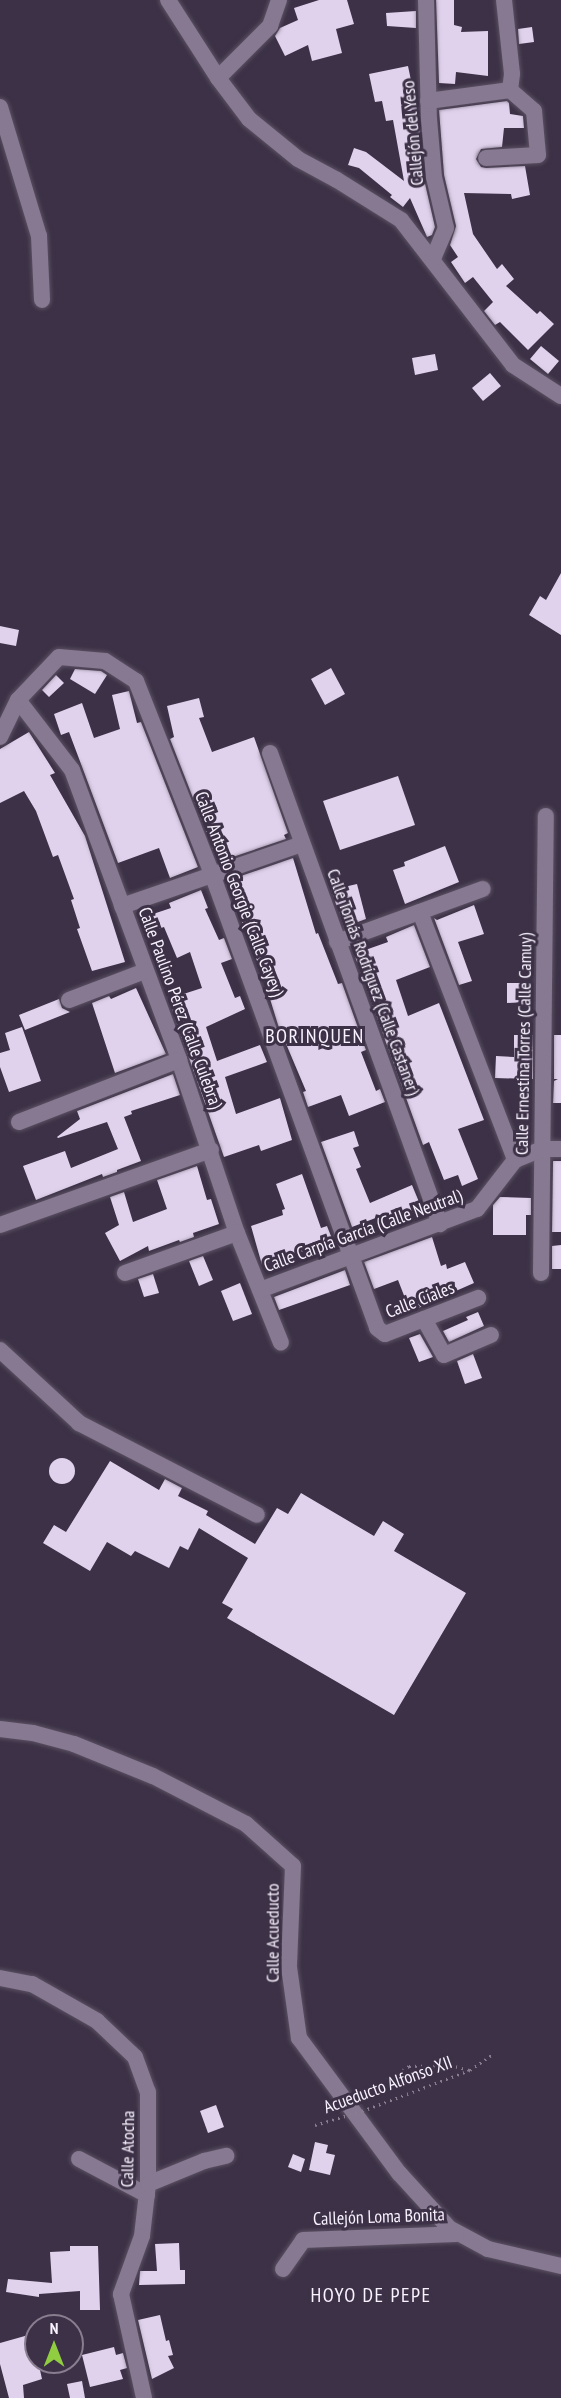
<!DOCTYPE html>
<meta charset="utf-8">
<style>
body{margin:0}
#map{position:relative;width:561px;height:2398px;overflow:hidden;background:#3c3146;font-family:"PT Sans Narrow",sans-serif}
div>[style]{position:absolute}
.building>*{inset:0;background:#e0d2ec}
.round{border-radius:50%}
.path>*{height:3px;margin-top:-1.5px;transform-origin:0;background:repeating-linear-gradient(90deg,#877d8f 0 1.5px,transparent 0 6px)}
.roads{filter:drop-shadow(0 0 2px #5b5163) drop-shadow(0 0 2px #5b5163)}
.minor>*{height:16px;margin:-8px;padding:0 8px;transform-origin:8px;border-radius:8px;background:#867991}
.path-bridge>*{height:3px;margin-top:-1.5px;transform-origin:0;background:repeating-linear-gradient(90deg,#877d8f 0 1.5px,transparent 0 6px)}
span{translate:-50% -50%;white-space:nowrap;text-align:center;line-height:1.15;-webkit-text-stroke:6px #3c3146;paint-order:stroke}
.street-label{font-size:18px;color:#f9f2ff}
.neighbourhood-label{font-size:20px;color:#f9f2ff;letter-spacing:1.5px}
.north{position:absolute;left:24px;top:2314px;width:60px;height:60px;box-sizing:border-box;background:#3c3146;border:2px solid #887e90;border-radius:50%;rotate:0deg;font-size:16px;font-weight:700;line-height:24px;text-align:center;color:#f9f2ff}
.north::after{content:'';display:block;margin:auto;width:21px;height:27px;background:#91cd40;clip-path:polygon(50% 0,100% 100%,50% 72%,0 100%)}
</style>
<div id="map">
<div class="building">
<div style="clip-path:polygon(319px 0,347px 0,354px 24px,336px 29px,342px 53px,312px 61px,308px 45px,285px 56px,275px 36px,280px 28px,298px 20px,294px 8px)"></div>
<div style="clip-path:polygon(436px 0,454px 0,454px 25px,462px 27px,461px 32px,488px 31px,488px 76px,456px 72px,455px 84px,439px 83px)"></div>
<div style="clip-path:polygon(416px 11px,416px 28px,387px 26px,386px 13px)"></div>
<div style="clip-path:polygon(532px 27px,534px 42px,519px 44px,518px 29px)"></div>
<div style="clip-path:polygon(408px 66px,418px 114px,424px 179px,435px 227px,432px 235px,427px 237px,410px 198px,403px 207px,390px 197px,392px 195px,359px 168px,348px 165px,354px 148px,366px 152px,404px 181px,393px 120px,386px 121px,382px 101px,375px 102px,369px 74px)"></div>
<div style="clip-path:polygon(507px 101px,509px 103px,510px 114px,523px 116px,524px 128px,504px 128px,502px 147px,481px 149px,476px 159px,481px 167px,486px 168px,525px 166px,530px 195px,512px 199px,511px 194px,464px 193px,473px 234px,497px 269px,502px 264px,514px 279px,506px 286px,537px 314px,540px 311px,554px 324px,528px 350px,500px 322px,495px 325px,484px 311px,493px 302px,473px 277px,465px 283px,451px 262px,458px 257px,450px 245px,456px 226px,444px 175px,439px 110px)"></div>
<div style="clip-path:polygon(541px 346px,559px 361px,548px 374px,530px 359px)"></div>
<div style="clip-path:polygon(435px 354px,438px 370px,415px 375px,412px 358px)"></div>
<div style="clip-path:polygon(490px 373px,501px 386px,483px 401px,472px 388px)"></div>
<div style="clip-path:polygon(561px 573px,561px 635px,529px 615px,540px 596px,546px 600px)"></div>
<div style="clip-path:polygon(0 626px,19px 630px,16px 646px,0 643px)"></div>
<div style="clip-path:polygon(331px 668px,345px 694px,325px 705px,311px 679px)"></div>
<div style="clip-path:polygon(75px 669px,101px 671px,107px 675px,95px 694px,70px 679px)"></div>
<div style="clip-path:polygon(56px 675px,64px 683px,49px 697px,42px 690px)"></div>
<div style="clip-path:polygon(129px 691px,137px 723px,141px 722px,198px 867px,170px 878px,159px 848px,118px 863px,69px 732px,61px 735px,54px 714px,82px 703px,94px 738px,120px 729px,112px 695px)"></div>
<div style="clip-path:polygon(199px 698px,204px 717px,199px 718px,212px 752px,254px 737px,288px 833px,284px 835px,286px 839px,218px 862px,170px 739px,174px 737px,167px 706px)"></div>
<div style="clip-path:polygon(29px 732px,55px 773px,50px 775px,85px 836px,125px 962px,92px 971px,77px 929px,80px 928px,71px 900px,74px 899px,58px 855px,53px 857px,36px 811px,24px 791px,0 803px,0 749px)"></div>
<div style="clip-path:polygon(398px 776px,415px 825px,340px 850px,323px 801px)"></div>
<div style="clip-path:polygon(445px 846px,459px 882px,405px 904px,393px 870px,405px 866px,404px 862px)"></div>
<div style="clip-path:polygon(293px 858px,316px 934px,318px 933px,338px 984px,342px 983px,366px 1050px,361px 1052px,376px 1091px,380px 1089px,385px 1102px,349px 1116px,341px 1095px,308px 1107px,303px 1092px,306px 1091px,278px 1025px,263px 976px,226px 881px)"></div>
<div style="clip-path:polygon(357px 884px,366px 919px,344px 927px,331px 890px)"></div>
<div style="clip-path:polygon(201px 890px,208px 908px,205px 909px,219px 940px,224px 938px,232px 959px,221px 963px,235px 998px,240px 996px,245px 1009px,206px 1027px,217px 1061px,260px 1045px,267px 1062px,225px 1077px,236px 1114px,280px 1098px,292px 1140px,261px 1151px,259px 1145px,224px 1157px,168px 999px,202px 988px,190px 952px,177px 958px,164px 927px,149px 932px,144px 917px,171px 908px,169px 903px)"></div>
<div style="clip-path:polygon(474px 905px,484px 934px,458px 942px,472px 981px,459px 985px,434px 918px,437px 920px)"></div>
<div style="clip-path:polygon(414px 925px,430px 967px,396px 980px,408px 1016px,439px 1003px,484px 1120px,458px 1129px,478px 1179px,462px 1186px,458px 1175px,444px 1180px,429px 1142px,423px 1145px,354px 954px,388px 942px,386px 937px)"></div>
<div style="clip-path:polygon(507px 983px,528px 983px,528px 1002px,507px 1003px)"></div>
<div style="clip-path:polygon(136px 988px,166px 1054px,115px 1073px,92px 1003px,109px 996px,111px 999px)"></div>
<div style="clip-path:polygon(59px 999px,62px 1008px,70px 1012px,25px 1030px,19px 1015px)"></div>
<div style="clip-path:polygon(22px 1027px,41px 1081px,9px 1092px,0 1067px,0 1053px,10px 1050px,5px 1033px)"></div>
<div style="clip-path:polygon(514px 1035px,533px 1035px,533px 1079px,495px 1078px,496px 1056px,514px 1057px)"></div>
<div style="clip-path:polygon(554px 1035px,561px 1035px,561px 1103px,553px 1103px,554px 1081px,558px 1079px,554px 1079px)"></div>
<div style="clip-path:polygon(173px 1074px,180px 1095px,131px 1111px,132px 1114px,124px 1117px,141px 1161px,117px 1170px,117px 1172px,103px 1177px,102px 1174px,36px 1200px,23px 1166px,65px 1151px,71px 1168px,118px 1149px,107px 1122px,58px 1138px,57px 1137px,80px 1119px,77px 1111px)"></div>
<div style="clip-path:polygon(354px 1131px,359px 1146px,353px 1148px,361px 1167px,356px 1169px,370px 1203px,412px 1185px,422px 1209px,390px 1222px,386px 1214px,352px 1227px,321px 1142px)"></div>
<div style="clip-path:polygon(553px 1161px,561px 1161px,561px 1232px,552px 1232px)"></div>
<div style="clip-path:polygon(197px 1166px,207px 1200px,211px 1199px,219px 1224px,193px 1233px,194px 1237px,180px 1242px,179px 1240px,149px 1251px,148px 1246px,120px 1261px,105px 1233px,119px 1225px,110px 1197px,124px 1192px,133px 1222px,167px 1209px,157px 1180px)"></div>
<div style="clip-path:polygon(302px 1174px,321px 1228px,327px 1226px,333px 1241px,262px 1265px,251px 1226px,283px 1215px,282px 1210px,285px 1209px,276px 1184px)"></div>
<div style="clip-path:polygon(500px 1197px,531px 1198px,531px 1215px,526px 1215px,526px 1235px,493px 1235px,493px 1205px)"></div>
<div style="clip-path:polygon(432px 1237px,441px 1266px,446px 1264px,447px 1269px,465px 1262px,474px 1283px,449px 1294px,450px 1296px,410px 1311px,398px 1280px,374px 1289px,364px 1262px)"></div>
<div style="clip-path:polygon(561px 1245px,561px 1269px,552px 1269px,552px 1246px)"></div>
<div style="clip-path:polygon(203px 1256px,213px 1280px,199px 1286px,189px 1261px)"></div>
<div style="clip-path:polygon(345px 1270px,350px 1285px,279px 1310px,274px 1297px)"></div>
<div style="clip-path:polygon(153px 1274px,159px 1293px,144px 1297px,138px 1279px)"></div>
<div style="clip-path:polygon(240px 1283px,252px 1314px,233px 1321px,221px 1291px)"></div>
<div style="clip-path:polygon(478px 1312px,484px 1326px,449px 1342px,443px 1331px,468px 1320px,466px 1317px)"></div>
<div style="clip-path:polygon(420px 1334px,433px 1357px,419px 1362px,409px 1338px)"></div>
<div style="clip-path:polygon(473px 1354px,482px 1378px,465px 1384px,457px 1361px)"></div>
<div class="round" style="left:49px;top:1458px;width:26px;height:26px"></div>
<div style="clip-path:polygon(110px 1461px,159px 1490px,165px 1479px,182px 1488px,178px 1496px,208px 1511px,206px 1515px,255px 1544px,277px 1508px,288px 1514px,301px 1493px,374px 1536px,383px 1521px,404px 1534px,394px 1551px,466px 1593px,394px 1715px,227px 1618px,233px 1609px,222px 1603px,248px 1558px,199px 1528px,188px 1550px,180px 1546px,169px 1568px,135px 1551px,131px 1556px,107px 1542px,90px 1571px,43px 1543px,54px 1525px,66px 1532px)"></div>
<div style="clip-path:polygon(216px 2105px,224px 2127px,208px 2133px,200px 2111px)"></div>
<div style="clip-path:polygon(315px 2142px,328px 2145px,326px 2153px,335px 2155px,330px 2175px,309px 2170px)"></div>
<div style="clip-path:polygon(293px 2154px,305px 2159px,301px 2172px,288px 2167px)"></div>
<div style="clip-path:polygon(179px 2243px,180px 2270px,185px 2270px,185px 2284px,139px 2285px,140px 2271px,157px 2271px,155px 2244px)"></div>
<div style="clip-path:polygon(70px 2246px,98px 2246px,100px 2310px,80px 2310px,80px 2291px,39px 2294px,39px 2297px,6px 2292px,8px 2279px,52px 2283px,50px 2252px,70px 2251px)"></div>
<div style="clip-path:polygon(160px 2315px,166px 2341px,169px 2340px,173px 2355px,168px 2356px,174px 2368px,152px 2379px,138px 2320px)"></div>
<div style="clip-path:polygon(32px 2334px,42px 2379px,23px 2385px,24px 2398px,9px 2398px,0 2364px,0 2343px)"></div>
<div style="clip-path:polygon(114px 2347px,116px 2355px,123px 2353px,127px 2368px,120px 2370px,123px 2379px,90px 2387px,82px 2355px)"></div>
<div style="clip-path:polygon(82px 2381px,85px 2398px,70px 2398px,67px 2384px)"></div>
</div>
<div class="path">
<div style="left:358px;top:2091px;width:20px;rotate:-15deg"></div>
<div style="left:377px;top:2086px;width:38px;rotate:-32deg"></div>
<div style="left:409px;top:2066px;width:41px;rotate:-1.4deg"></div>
<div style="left:450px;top:2065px;width:21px;rotate:14deg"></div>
<div style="left:470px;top:2070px;width:29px;rotate:-35deg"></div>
</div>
<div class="roads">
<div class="minor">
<div style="left:168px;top:0;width:93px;rotate:57.3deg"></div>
<div style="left:218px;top:78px;width:51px;rotate:52.9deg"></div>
<div style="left:249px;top:119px;width:63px;rotate:39.2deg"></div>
<div style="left:298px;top:159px;width:44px;rotate:28.3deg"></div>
<div style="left:337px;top:180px;width:75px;rotate:32deg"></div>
<div style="left:401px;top:220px;width:183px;rotate:52.3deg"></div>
<div style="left:513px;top:365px;width:57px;rotate:32.9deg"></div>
<div style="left:426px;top:0;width:119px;rotate:88.6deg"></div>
<div style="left:429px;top:119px;width:58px;rotate:85.1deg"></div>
<div style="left:434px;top:177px;width:52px;rotate:76.8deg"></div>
<div style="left:446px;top:228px;width:34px;rotate:113deg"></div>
<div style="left:504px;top:0;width:74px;rotate:83.8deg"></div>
<div style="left:512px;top:74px;width:16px;rotate:97deg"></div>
<div style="left:218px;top:78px;width:74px;rotate:-45deg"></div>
<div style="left:270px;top:26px;width:28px;rotate:-71deg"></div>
<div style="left:428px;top:101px;width:83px;rotate:-7.6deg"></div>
<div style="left:510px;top:90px;width:32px;rotate:41deg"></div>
<div style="left:534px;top:111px;width:44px;rotate:84.8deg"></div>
<div style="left:538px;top:155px;width:52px;rotate:176.7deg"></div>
<div style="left:0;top:107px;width:135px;rotate:73.2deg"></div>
<div style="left:39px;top:236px;width:64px;rotate:87.3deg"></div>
<div style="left:18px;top:700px;width:88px;rotate:52.4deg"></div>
<div style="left:72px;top:770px;width:309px;rotate:69.7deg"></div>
<div style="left:179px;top:1060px;width:182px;rotate:71.5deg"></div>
<div style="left:237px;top:1233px;width:118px;rotate:68.2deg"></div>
<div style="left:0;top:737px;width:41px;rotate:-64.1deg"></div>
<div style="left:18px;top:700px;width:59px;rotate:-46.4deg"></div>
<div style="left:59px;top:657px;width:46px;rotate:5deg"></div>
<div style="left:105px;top:661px;width:37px;rotate:33deg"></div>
<div style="left:136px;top:681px;width:207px;rotate:68.5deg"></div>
<div style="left:212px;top:874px;width:483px;rotate:70deg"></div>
<div style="left:377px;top:1328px;width:10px;rotate:37deg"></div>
<div style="left:385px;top:1334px;width:100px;rotate:-21.2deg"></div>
<div style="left:270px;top:753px;width:501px;rotate:70.15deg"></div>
<div style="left:122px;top:906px;width:190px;rotate:-19deg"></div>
<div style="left:420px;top:912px;width:266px;rotate:69deg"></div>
<div style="left:337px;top:942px;width:155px;rotate:-20deg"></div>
<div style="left:69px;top:1000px;width:81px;rotate:-20.9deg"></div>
<div style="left:19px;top:1122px;width:172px;rotate:-21.2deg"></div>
<div style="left:0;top:1225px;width:224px;rotate:-19.6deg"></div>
<div style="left:125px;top:1273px;width:119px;rotate:-19.7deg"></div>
<div style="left:541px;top:1273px;width:457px;rotate:-89.4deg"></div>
<div style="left:260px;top:1290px;width:232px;rotate:-20.5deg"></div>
<div style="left:477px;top:1209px;width:62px;rotate:-52.2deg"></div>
<div style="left:515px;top:1160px;width:29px;rotate:-22deg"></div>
<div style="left:542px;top:1149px;width:19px"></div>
<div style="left:424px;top:1319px;width:41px;rotate:60.9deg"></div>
<div style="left:444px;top:1355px;width:51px;rotate:-23.1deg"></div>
<div style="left:0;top:1350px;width:108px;rotate:42.7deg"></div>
<div style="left:79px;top:1423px;width:200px;rotate:27.3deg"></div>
<div style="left:0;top:1729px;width:33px;rotate:7deg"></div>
<div style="left:33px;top:1733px;width:42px;rotate:15deg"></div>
<div style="left:74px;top:1744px;width:85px;rotate:22.1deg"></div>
<div style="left:153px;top:1776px;width:105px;rotate:27.3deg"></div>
<div style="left:246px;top:1824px;width:63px;rotate:41.8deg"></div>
<div style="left:293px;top:1866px;width:101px;rotate:92.3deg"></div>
<div style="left:289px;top:1967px;width:72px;rotate:82deg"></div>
<div style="left:299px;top:2038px;width:168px;rotate:53.5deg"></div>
<div style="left:399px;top:2173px;width:74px;rotate:47.7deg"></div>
<div style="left:449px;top:2228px;width:44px;rotate:28.3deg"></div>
<div style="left:488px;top:2249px;width:75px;rotate:13.1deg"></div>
<div style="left:0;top:1978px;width:33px;rotate:11deg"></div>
<div style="left:32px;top:1984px;width:75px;rotate:29.6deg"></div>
<div style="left:97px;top:2021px;width:52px;rotate:43.5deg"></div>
<div style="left:135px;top:2057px;width:37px;rotate:70deg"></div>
<div style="left:148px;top:2092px;width:92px;rotate:90deg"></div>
<div style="left:148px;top:2184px;width:52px;rotate:96.6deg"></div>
<div style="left:142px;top:2236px;width:62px;rotate:109.9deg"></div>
<div style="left:121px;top:2294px;width:107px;rotate:77.5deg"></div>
<div style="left:79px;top:2159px;width:77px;rotate:27.9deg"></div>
<div style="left:148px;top:2184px;width:61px;rotate:-22.3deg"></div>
<div style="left:204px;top:2161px;width:23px;rotate:-13deg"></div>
<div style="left:283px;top:2269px;width:35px;rotate:-55deg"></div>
<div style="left:303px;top:2240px;width:153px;rotate:-2.2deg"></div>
</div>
</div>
<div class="path-bridge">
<div style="left:315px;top:2125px;width:49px;rotate:-16.6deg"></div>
<div style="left:362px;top:2111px;width:116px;rotate:-20.8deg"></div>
</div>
<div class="street-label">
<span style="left:413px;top:133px;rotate:-95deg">Callejón del Yeso</span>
<span style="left:239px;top:894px;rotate:69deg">Calle Antonio Georgie (Calle Cayey)</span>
<span style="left:373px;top:982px;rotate:70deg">Calle Tomás Rodríguez (Calle Castaner)</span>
<span style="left:180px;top:1008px;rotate:70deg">Calle Paulino Pérez (Calle Culebra)</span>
<span style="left:524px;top:1044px;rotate:-89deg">Calle Ernestina Torres (Calle Camuy)</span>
<span style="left:363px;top:1231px;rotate:-20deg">Calle Carpía García (Calle Neutral)</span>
<span style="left:420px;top:1300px;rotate:-21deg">Calle Ciales</span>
<span style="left:273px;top:1933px;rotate:-90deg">Calle Acueducto</span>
<span style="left:388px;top:2085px;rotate:-20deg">Acueducto Alfonso XII</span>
<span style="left:128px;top:2149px;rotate:-89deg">Calle Atocha</span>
<span style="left:379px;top:2217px;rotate:-2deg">Callejón Loma Bonita</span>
</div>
<div class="neighbourhood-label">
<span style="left:315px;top:1036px">BORINQUEN</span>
<span style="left:371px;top:2295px">HOYO DE PEPE</span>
</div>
<div class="north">N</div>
</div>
